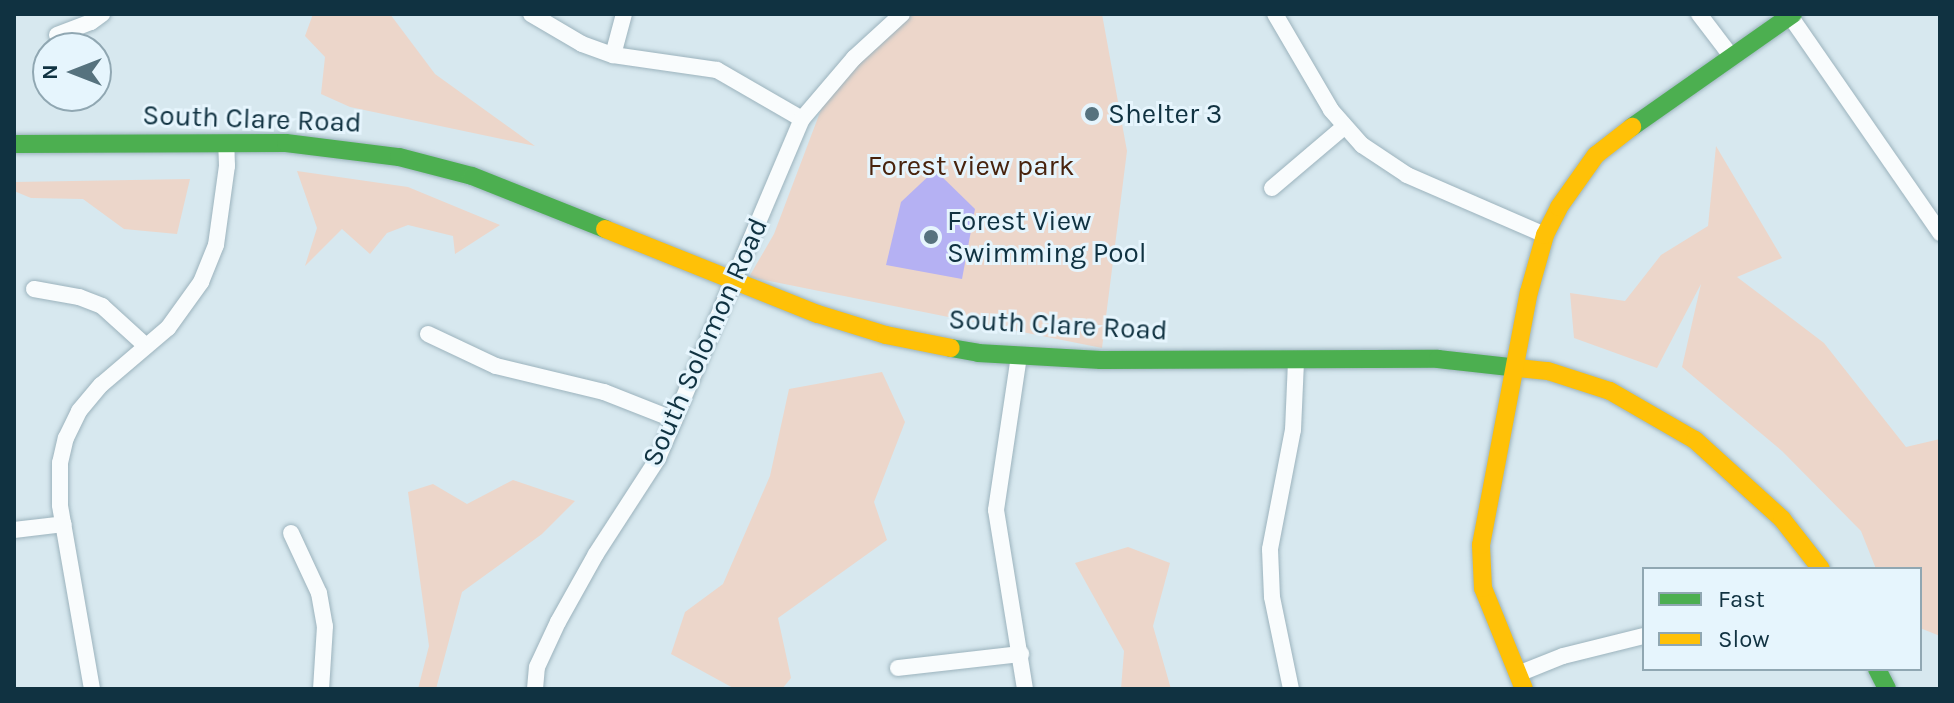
<!DOCTYPE html>
<style>
body{margin:0}
#map{position:relative;width:1954px;height:703px;overflow:hidden;background:#d7e8ef;font-family:Karla,sans-serif}
div>[style]{position:absolute}
.green>*{inset:0;background:#ecd6ca}
.water>*{inset:0;background:#b5b1f3}
.roads{filter:drop-shadow(0 0 2px #9cb3bd) drop-shadow(0 0 2px #9cb3bd)}
.street>*{height:16px;margin:-8px;padding:0 8px;transform-origin:8px;border-radius:8px;background:#f9fcfd}
.fast>*{height:18px;margin:-9px;padding:0 9px;transform-origin:9px;border-radius:9px;background:#4caf50}
.slow>*{height:18px;margin:-9px;padding:0 9px;transform-origin:9px;border-radius:9px;background:#ffc107}
.dots>*{width:22px;height:22px;translate:-50% -50%;box-sizing:border-box;border:4px solid #e6f5fd;border-radius:50%}
span{translate:-50% -50%;white-space:nowrap;text-align:center;line-height:1.15;-webkit-text-stroke:6px #e6f5fd;paint-order:stroke}
.poi-label{font-size:28px;color:#103241}
.left{translate:0 -50%;text-align:left}
.street-label{font-size:28px;color:#103241}
.park-label{font-size:28px;color:#48230d}
.frame{position:absolute;inset:0;border:16px solid #103241;pointer-events:none}
.legend{position:absolute;left:1642px;top:567px;width:280px;height:104px;box-sizing:border-box;background:#e6f5fd;border:2px solid #90a7b2;margin:0;padding:10px 14px;list-style:none;font-size:24px;color:#103241}
.legend li{display:flex;align-items:center;gap:16px;height:40px}
.legend b{width:40px;border:2px solid #90a7b2}
.north{position:absolute;left:32px;top:32px;width:80px;height:80px;box-sizing:border-box;background:#e6f5fd;border:2px solid #90a7b2;border-radius:50%;rotate:270deg;font-size:22px;font-weight:700;line-height:32px;text-align:center;color:#103241}
.north::after{content:'';display:block;margin:auto;width:28px;height:36px;background:#56727e;clip-path:polygon(50% 0,100% 100%,50% 72%,0 100%)}
</style>
<div id="map">
<div class="green">
<div style="clip-path:polygon(313px 14px,390px 14px,435px 74px,535px 146px,350px 107px,321px 94px,325px 57px,305px 36px)"></div>
<div style="clip-path:polygon(893px 14px,1102px 14px,1127px 151px,1102px 348px,749px 277px,774px 234px,825px 99px)"></div>
<div style="clip-path:polygon(1716px 146px,1782px 258px,1737px 277px,1824px 343px,1906px 447px,1940px 439px,1940px 636px,1920px 628px,1920px 569px,1876px 569px,1861px 531px,1782px 451px,1682px 367px,1701px 284px,1657px 368px,1574px 338px,1570px 293px,1625px 301px,1661px 255px,1708px 226px)"></div>
<div style="clip-path:polygon(297px 171px,408px 187px,500px 225px,455px 254px,453px 236px,408px 225px,387px 233px,370px 254px,342px 229px,305px 266px,317px 228px)"></div>
<div style="clip-path:polygon(190px 179px,177px 234px,124px 229px,83px 199px,31px 198px,14px 191px,14px 182px)"></div>
<div style="clip-path:polygon(882px 372px,905px 422px,874px 502px,887px 540px,778px 618px,791px 678px,782px 689px,735px 689px,671px 654px,685px 612px,723px 584px,770px 476px,789px 389px)"></div>
<div style="clip-path:polygon(513px 480px,575px 501px,542px 534px,462px 592px,436px 689px,418px 689px,429px 646px,408px 492px,433px 484px,467px 504px)"></div>
<div style="clip-path:polygon(1128px 547px,1170px 563px,1153px 626px,1171px 689px,1121px 689px,1124px 651px,1075px 563px)"></div>
</div>
<div class="water">
<div style="clip-path:polygon(935px 170px,975px 209px,962px 279px,886px 265px,901px 202px)"></div>
</div>
<div class="roads">
<div class="street">
<div style="left:531px;top:14px;width:59px;rotate:30.5deg"></div>
<div style="left:582px;top:44px;width:33px;rotate:20deg"></div>
<div style="left:613px;top:55px;width:105px;rotate:8.2deg"></div>
<div style="left:717px;top:70px;width:98px;rotate:30deg"></div>
<div style="left:1275px;top:14px;width:111px;rotate:59.7deg"></div>
<div style="left:1331px;top:110px;width:47px;rotate:48.5deg"></div>
<div style="left:1362px;top:145px;width:54px;rotate:33.7deg"></div>
<div style="left:1407px;top:175px;width:150px;rotate:23.5deg"></div>
<div style="left:1699px;top:14px;width:53px;rotate:52.7deg"></div>
<div style="left:1790px;top:16px;width:264px;rotate:55.3deg"></div>
<div style="left:57px;top:35px;width:36px;rotate:-21deg"></div>
<div style="left:91px;top:22px;width:14px;rotate:-36deg"></div>
<div style="left:613px;top:55px;width:42px;rotate:-75deg"></div>
<div style="left:1272px;top:188px;width:94px;rotate:-40.3deg"></div>
<div style="left:34px;top:289px;width:46px;rotate:10.1deg"></div>
<div style="left:79px;top:297px;width:25px;rotate:21deg"></div>
<div style="left:102px;top:306px;width:59px;rotate:42.3deg"></div>
<div style="left:428px;top:334px;width:75px;rotate:25.2deg"></div>
<div style="left:496px;top:366px;width:111px;rotate:13.5deg"></div>
<div style="left:604px;top:392px;width:76px;rotate:21.5deg"></div>
<div style="left:1019px;top:356px;width:156px;rotate:98.5deg"></div>
<div style="left:996px;top:510px;width:181px;rotate:80.8deg"></div>
<div style="left:14px;top:530px;width:50px;rotate:-6.8deg"></div>
<div style="left:291px;top:533px;width:66px;rotate:65deg"></div>
<div style="left:319px;top:593px;width:34px;rotate:80deg"></div>
<div style="left:325px;top:626px;width:63px;rotate:93.6deg"></div>
<div style="left:898px;top:668px;width:124px;rotate:-6.5deg"></div>
<div style="left:1518px;top:674px;width:48px;rotate:-21.8deg"></div>
<div style="left:1563px;top:656px;width:83px;rotate:-13.9deg"></div>
<div style="left:92px;top:689px;width:187px;rotate:-99.9deg"></div>
<div style="left:60px;top:505px;width:42px;rotate:-90deg"></div>
<div style="left:60px;top:463px;width:26px;rotate:-77deg"></div>
<div style="left:66px;top:438px;width:30px;rotate:-64deg"></div>
<div style="left:79px;top:411px;width:34px;rotate:-50deg"></div>
<div style="left:101px;top:385px;width:88px;rotate:-40.4deg"></div>
<div style="left:168px;top:328px;width:57px;rotate:-54.3deg"></div>
<div style="left:201px;top:282px;width:40px;rotate:-68deg"></div>
<div style="left:216px;top:245px;width:80px;rotate:-82.1deg"></div>
<div style="left:227px;top:166px;width:23px;rotate:-92deg"></div>
<div style="left:535px;top:689px;width:22px;rotate:-85deg"></div>
<div style="left:537px;top:667px;width:50px;rotate:-65deg"></div>
<div style="left:558px;top:622px;width:78px;rotate:-60.8deg"></div>
<div style="left:596px;top:554px;width:114px;rotate:-57.1deg"></div>
<div style="left:658px;top:458px;width:368px;rotate:-67deg"></div>
<div style="left:802px;top:119px;width:80px;rotate:-49.6deg"></div>
<div style="left:854px;top:58px;width:65px;rotate:-42.5deg"></div>
<div style="left:1291px;top:689px;width:94px;rotate:-101.7deg"></div>
<div style="left:1272px;top:597px;width:48px;rotate:-92.4deg"></div>
<div style="left:1270px;top:549px;width:121px;rotate:-79.1deg"></div>
<div style="left:1293px;top:430px;width:69px;rotate:-87.5deg"></div>
</div>
<div class="fast">
<div style="left:1632px;top:127px;width:197px;rotate:-35.1deg"></div>
<div style="left:14px;top:144px;width:272px;rotate:-0.2deg"></div>
<div style="left:286px;top:143px;width:114px;rotate:7.1deg"></div>
<div style="left:399px;top:157px;width:75px;rotate:14.6deg"></div>
<div style="left:472px;top:176px;width:143px;rotate:21.7deg"></div>
<div style="left:951px;top:348px;width:27px;rotate:10deg"></div>
<div style="left:978px;top:353px;width:123px;rotate:3.3deg"></div>
<div style="left:1101px;top:360px;width:337px;rotate:-0.2deg"></div>
<div style="left:1438px;top:359px;width:81px;rotate:6.4deg"></div>
<div style="left:1877px;top:669px;width:22px;rotate:63deg"></div>
</div>
<div class="slow">
<div style="left:605px;top:229px;width:229px;rotate:21.8deg"></div>
<div style="left:818px;top:314px;width:71px;rotate:17.2deg"></div>
<div style="left:886px;top:335px;width:66px;rotate:11.3deg"></div>
<div style="left:1518px;top:368px;width:30px;rotate:6deg"></div>
<div style="left:1548px;top:371px;width:65px;rotate:17.9deg"></div>
<div style="left:1610px;top:391px;width:98px;rotate:30deg"></div>
<div style="left:1695px;top:440px;width:118px;rotate:42.2deg"></div>
<div style="left:1782px;top:519px;width:63px;rotate:52deg"></div>
<div style="left:1524px;top:689px;width:109px;rotate:-112.1deg"></div>
<div style="left:1483px;top:588px;width:43px;rotate:-92.7deg"></div>
<div style="left:1481px;top:545px;width:258px;rotate:-79.3deg"></div>
<div style="left:1529px;top:292px;width:59px;rotate:-74.3deg"></div>
<div style="left:1545px;top:235px;width:31px;rotate:-63deg"></div>
<div style="left:1559px;top:207px;width:64px;rotate:-54.6deg"></div>
<div style="left:1596px;top:155px;width:46px;rotate:-37.9deg"></div>
</div>
</div>
<div class="dots">
<div style="left:1092px;top:114px;background:#56727e"></div>
<div style="left:931px;top:237px;background:#56727e"></div>
</div>
<div class="poi-label">
<span class="left" style="left:1108px;top:114px">Shelter 3</span>
<span class="left" style="left:947px;top:237px">Forest View<br>Swimming Pool</span>
</div>
<div class="street-label">
<span style="left:252px;top:119px;rotate:2deg">South Clare Road</span>
<span style="left:1058px;top:325px;rotate:3deg">South Clare Road</span>
<span style="left:705px;top:342px;rotate:-66deg">South Solomon Road</span>
</div>
<div class="park-label">
<span style="left:971px;top:166px">Forest view park</span>
</div>
<div class="frame"></div>
<ul class="legend">
<li><b style="height:10px;background:#4caf50"></b>Fast</li>
<li><b style="height:10px;background:#ffc107"></b>Slow</li>
</ul>
<div class="north">N</div>
</div>
